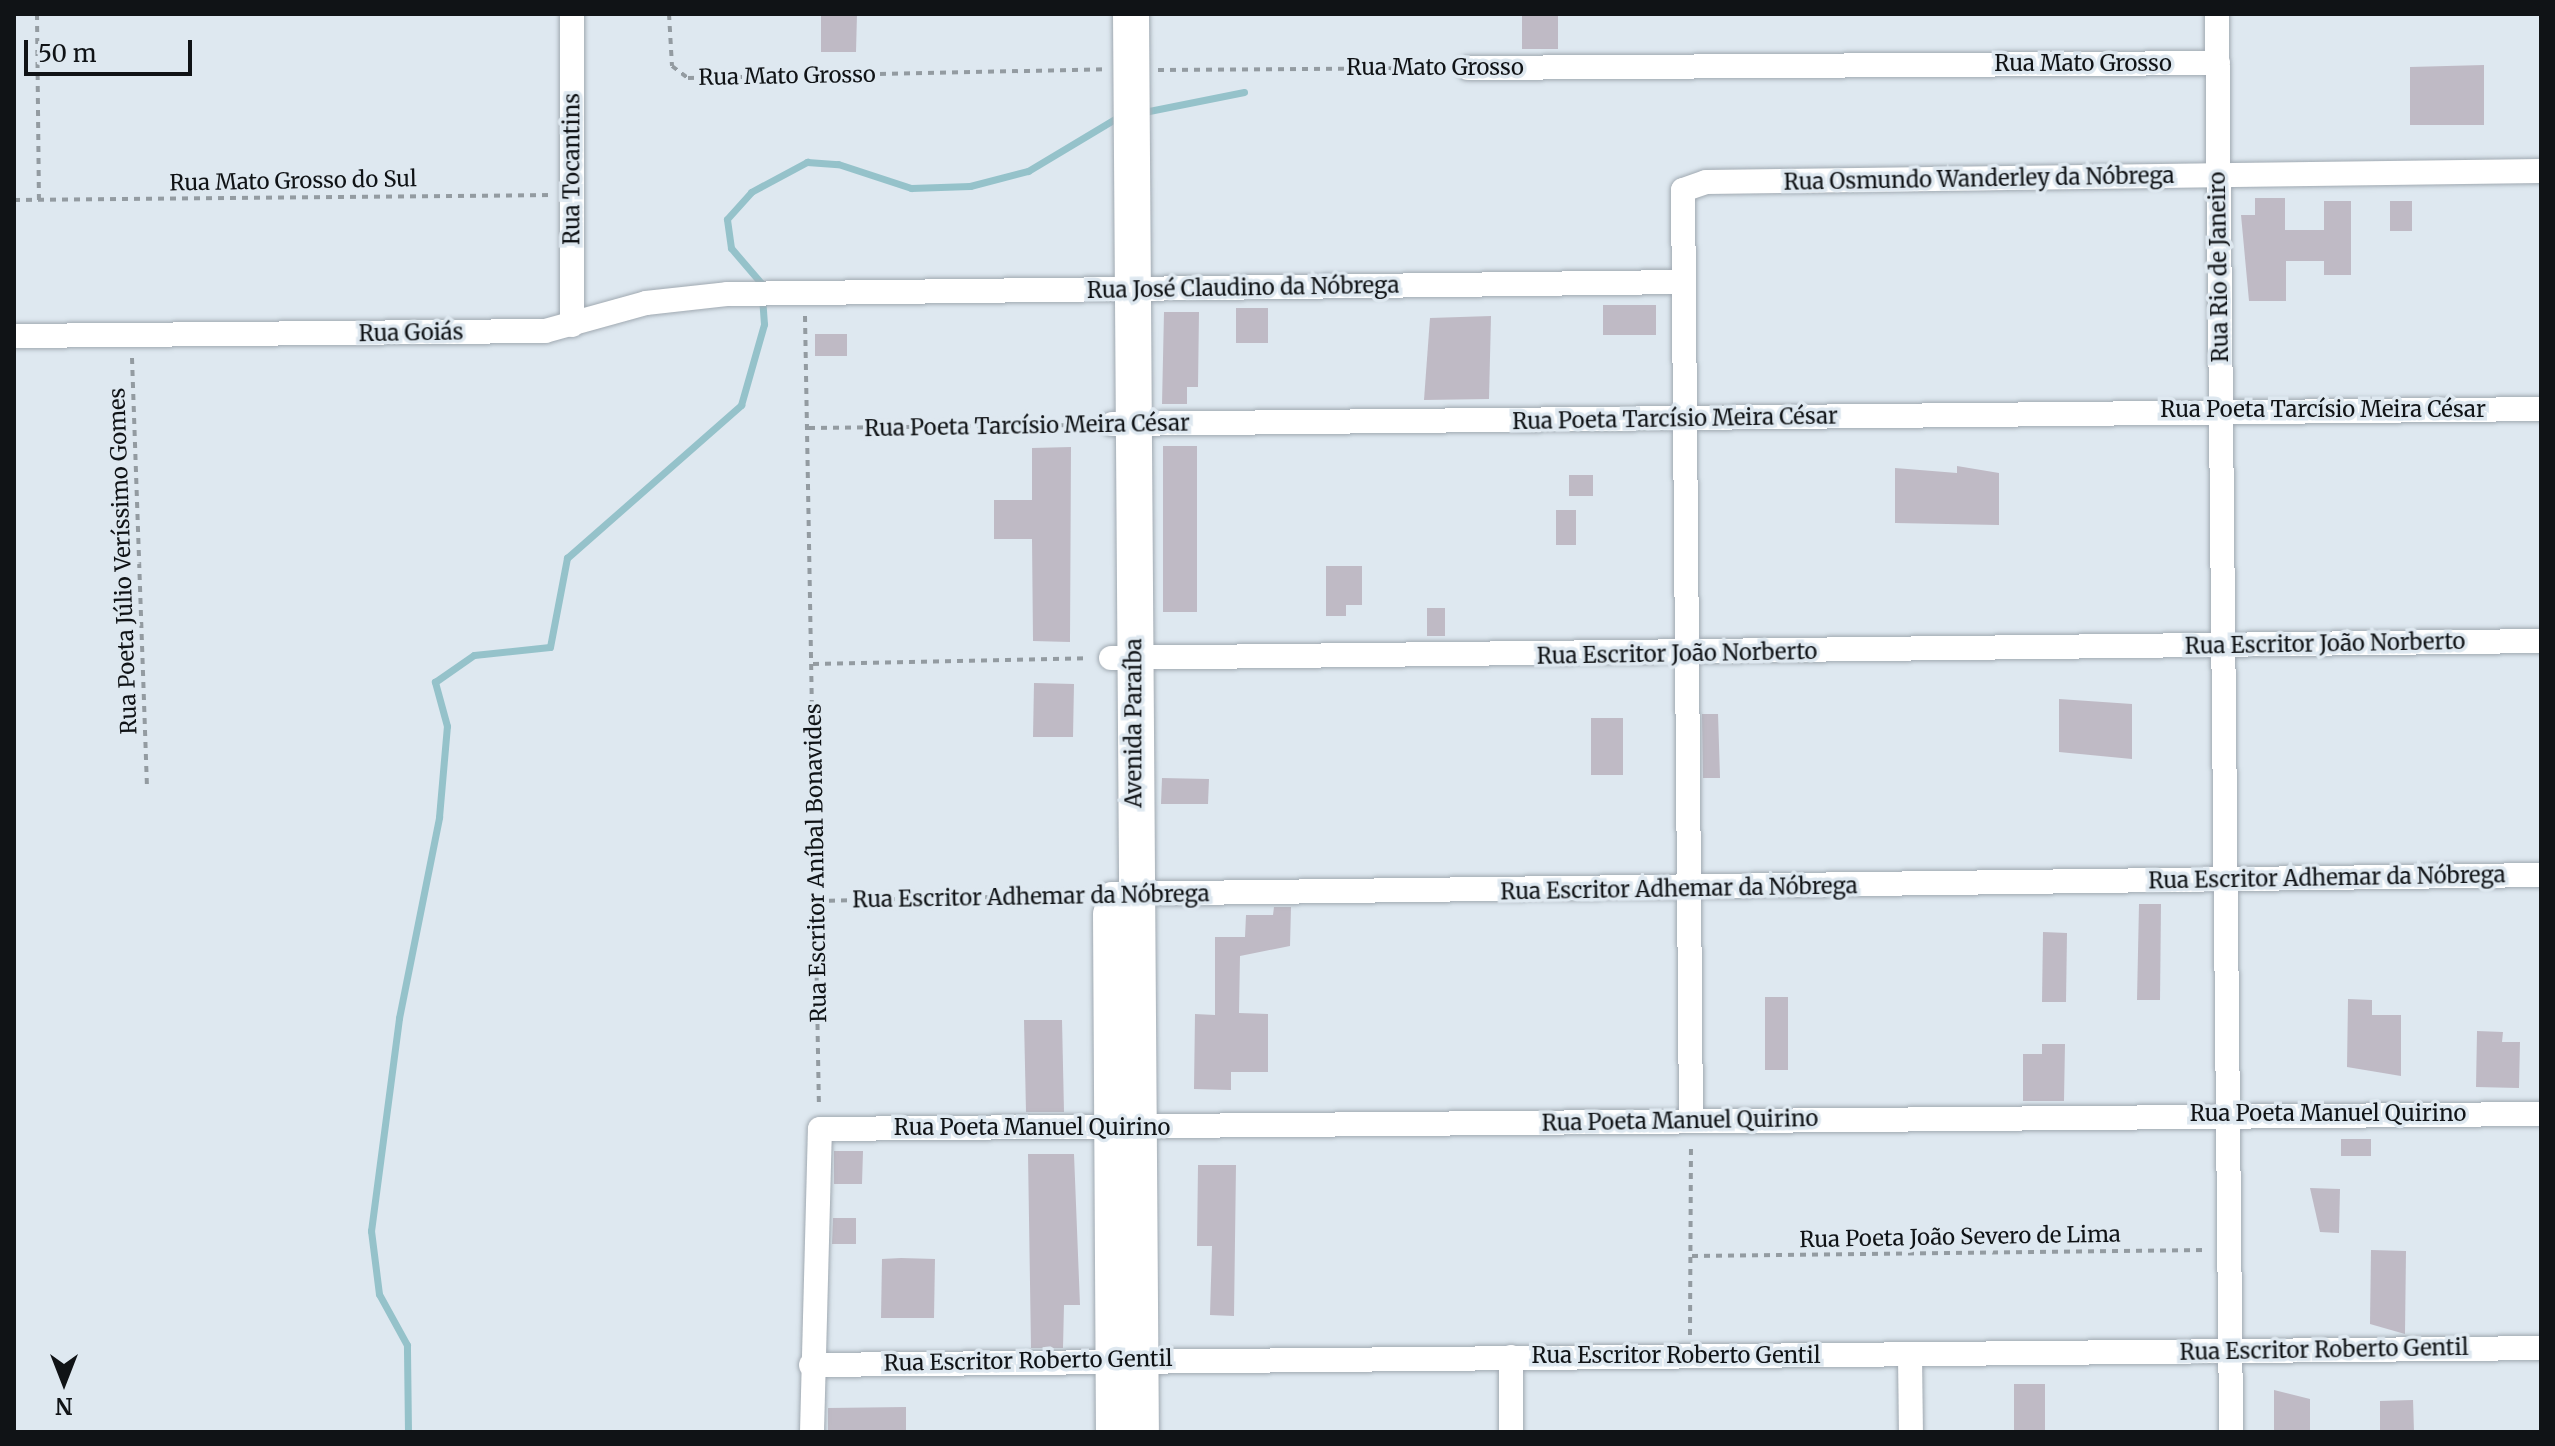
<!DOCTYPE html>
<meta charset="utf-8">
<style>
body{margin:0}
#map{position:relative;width:2555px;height:1446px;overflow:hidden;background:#dee8f0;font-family:Merriweather,serif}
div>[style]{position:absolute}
.stream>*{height:7px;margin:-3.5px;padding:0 3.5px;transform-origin:3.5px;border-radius:3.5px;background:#95c2ca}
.building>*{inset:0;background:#bfbac5}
.path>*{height:4px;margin-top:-2px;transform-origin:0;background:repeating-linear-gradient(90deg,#939ba1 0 6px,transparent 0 12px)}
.roads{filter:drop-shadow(0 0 2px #a0a9b1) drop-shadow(0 0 2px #a0a9b1)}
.street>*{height:24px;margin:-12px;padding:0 12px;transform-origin:12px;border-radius:12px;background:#fff}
.secondary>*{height:36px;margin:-18px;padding:0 18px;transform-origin:18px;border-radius:18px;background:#fff}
span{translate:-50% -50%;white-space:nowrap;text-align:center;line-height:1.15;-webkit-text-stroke:7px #dee8f0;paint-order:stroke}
.street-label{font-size:22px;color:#101316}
.frame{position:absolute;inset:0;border:16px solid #101316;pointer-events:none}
.north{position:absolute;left:24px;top:1342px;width:80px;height:80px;-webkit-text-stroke:6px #dee8f0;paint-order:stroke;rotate:180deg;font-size:22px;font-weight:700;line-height:32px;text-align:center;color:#101316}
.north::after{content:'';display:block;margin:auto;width:28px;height:36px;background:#101316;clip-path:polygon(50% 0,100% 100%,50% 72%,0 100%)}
.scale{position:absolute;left:24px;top:40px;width:168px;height:36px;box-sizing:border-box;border:4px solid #101316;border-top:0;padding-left:10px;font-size:24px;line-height:28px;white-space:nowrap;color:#101316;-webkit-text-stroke:6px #dee8f0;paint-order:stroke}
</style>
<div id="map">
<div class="stream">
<div style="left:1144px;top:112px;width:102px;rotate:-11.3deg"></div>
<div style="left:408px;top:1432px;width:87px;rotate:-90.7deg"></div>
<div style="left:407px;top:1345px;width:58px;rotate:-118.8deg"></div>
<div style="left:379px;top:1294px;width:64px;rotate:-97.2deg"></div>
<div style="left:371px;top:1231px;width:215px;rotate:-82.5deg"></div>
<div style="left:399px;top:1018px;width:205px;rotate:-78.7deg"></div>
<div style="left:439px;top:817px;width:91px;rotate:-85deg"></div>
<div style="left:447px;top:726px;width:46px;rotate:-105.3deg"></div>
<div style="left:435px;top:682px;width:47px;rotate:-34.7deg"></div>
<div style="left:474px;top:655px;width:76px;rotate:-6deg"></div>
<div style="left:550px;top:647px;width:91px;rotate:-79.2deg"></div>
<div style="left:567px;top:558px;width:232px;rotate:-41.3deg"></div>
<div style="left:741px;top:405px;width:84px;rotate:-74.1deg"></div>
<div style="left:764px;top:324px;width:41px;rotate:-94.2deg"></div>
<div style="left:761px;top:283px;width:46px;rotate:-130.6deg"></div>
<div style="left:731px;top:248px;width:29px;rotate:-98deg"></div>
<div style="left:727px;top:219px;width:36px;rotate:-48deg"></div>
<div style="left:751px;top:192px;width:64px;rotate:-28.2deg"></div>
<div style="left:807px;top:162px;width:31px;rotate:4deg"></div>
<div style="left:838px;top:164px;width:77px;rotate:18.2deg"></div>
<div style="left:911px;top:188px;width:59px;rotate:-1.9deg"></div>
<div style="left:970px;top:186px;width:60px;rotate:-14.5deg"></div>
<div style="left:1028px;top:171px;width:107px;rotate:-30.9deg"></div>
</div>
<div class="building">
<div style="clip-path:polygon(821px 14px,857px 14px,856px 52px,821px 52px)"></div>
<div style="clip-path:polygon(1522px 14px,1558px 14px,1558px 49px,1522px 49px)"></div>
<div style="clip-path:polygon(2484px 65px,2484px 125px,2410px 125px,2410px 67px)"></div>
<div style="clip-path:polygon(2255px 198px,2285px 198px,2285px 230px,2324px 230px,2324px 201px,2351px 201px,2351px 275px,2324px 275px,2324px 261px,2286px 261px,2286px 301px,2249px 301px,2241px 215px,2255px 215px)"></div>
<div style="clip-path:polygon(2390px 201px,2412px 201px,2412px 231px,2390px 231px)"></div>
<div style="clip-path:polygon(1603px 305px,1656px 305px,1656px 335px,1603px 335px)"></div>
<div style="clip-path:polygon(1236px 308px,1268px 308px,1268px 343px,1236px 343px)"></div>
<div style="clip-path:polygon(1164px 312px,1199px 312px,1198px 387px,1187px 387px,1187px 404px,1162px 404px)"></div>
<div style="clip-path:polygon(1491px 316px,1489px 399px,1424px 400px,1430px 318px)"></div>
<div style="clip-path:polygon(815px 334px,847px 334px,847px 356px,815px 356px)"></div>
<div style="clip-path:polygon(1163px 446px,1197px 446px,1197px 612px,1163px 612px)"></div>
<div style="clip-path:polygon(1071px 447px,1070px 642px,1033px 641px,1032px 539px,994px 539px,994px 500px,1032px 500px,1032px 448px)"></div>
<div style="clip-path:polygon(1957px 466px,1999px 473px,1999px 525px,1895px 523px,1895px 468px,1957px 473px)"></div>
<div style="clip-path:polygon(1569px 475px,1593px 475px,1593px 496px,1569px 496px)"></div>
<div style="clip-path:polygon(1556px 510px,1576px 510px,1576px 545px,1556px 545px)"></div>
<div style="clip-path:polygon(1326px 566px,1362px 566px,1362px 605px,1346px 605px,1346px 616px,1326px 616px)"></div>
<div style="clip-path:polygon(1427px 608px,1445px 608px,1445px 636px,1427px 636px)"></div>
<div style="clip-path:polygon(1034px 683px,1074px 684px,1073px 737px,1033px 737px)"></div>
<div style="clip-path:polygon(2059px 699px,2132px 704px,2132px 759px,2059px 752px)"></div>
<div style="clip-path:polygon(1702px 714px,1718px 714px,1720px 778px,1703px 778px)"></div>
<div style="clip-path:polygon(1591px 718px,1623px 718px,1623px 775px,1591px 775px)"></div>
<div style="clip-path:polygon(1162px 778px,1209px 779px,1208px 804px,1161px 804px)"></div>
<div style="clip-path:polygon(2139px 904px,2161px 904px,2160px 1000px,2137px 1000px)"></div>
<div style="clip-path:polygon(1274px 907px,1291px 907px,1290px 946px,1240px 956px,1239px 1013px,1268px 1014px,1268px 1072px,1231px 1072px,1231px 1090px,1194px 1089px,1195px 1014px,1215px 1015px,1215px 937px,1245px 937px,1246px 915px,1273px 915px)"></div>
<div style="clip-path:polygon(2043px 932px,2067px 933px,2066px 1002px,2042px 1002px)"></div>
<div style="clip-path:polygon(1765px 997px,1788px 997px,1788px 1070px,1765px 1070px)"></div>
<div style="clip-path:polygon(2348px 999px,2372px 1000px,2372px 1015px,2401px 1015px,2401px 1076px,2347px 1067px)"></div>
<div style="clip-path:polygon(1024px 1020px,1062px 1020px,1064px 1112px,1026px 1112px)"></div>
<div style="clip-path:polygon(2477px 1031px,2503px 1032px,2502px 1042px,2520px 1042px,2519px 1088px,2476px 1087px)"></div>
<div style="clip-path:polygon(2042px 1044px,2065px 1044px,2064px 1101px,2023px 1101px,2023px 1054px,2042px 1054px)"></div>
<div style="clip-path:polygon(2341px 1139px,2371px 1139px,2371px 1156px,2341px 1156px)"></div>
<div style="clip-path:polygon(834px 1151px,863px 1151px,862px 1184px,834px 1184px)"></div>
<div style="clip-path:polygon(1028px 1154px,1074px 1154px,1080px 1305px,1064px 1305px,1063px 1348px,1031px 1348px)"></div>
<div style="clip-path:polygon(1198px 1165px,1236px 1165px,1234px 1316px,1210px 1315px,1212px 1246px,1197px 1246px)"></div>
<div style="clip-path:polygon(2310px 1188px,2340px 1189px,2339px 1233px,2320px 1232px)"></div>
<div style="clip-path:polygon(833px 1218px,856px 1218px,856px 1244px,832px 1244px)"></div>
<div style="clip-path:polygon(2371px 1250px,2406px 1251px,2405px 1334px,2370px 1324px)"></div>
<div style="clip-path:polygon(901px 1258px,935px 1259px,934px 1318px,881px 1318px,882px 1259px)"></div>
<div style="clip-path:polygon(2014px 1384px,2045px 1384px,2045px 1432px,2014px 1432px)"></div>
<div style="clip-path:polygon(2274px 1390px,2310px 1399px,2310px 1432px,2274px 1432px)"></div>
<div style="clip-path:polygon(2413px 1400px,2414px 1432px,2380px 1432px,2380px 1401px)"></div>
<div style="clip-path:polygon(906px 1407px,906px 1432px,828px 1432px,828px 1408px)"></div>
</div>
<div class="path">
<div style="left:37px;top:14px;width:186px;rotate:89.4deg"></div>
<div style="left:669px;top:14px;width:52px;rotate:86.7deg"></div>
<div style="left:672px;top:66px;width:20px;rotate:37deg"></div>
<div style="left:688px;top:78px;width:418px;rotate:-1.2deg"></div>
<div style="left:1158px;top:70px;width:288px;rotate:-0.4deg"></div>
<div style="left:14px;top:200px;width:537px;rotate:-0.53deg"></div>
<div style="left:805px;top:316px;width:791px;rotate:88.99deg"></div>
<div style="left:132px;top:358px;width:428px;rotate:88deg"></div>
<div style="left:809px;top:428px;width:280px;rotate:-0.6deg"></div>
<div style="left:813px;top:664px;width:275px;rotate:-1.2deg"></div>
<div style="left:817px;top:901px;width:272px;rotate:-1.3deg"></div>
<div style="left:1692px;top:1256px;width:514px;rotate:-0.67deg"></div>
<div style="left:1690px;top:1335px;width:191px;rotate:-89.7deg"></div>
</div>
<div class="roads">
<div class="street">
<div style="left:572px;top:14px;width:311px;rotate:90deg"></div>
<div style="left:2217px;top:14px;width:1418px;rotate:89.43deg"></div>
<div style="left:1468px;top:68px;width:750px;rotate:-0.38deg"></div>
<div style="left:14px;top:336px;width:531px;rotate:-0.54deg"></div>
<div style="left:545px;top:331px;width:105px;rotate:-15.5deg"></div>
<div style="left:646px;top:303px;width:81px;rotate:-6.3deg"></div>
<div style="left:727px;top:294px;width:955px;rotate:-0.72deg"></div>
<div style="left:1112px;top:424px;width:1429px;rotate:-0.6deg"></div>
<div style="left:1111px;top:658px;width:1430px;rotate:-0.68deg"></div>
<div style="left:1111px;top:894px;width:1430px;rotate:-0.76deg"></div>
<div style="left:1691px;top:1121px;width:931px;rotate:-90.49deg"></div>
<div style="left:1683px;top:190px;width:24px;rotate:-19deg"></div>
<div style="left:1706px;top:182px;width:835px;rotate:-0.75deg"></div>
<div style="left:1910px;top:1355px;width:77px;rotate:89.3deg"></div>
<div style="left:1511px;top:1357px;width:75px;rotate:90deg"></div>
<div style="left:811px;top:1365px;width:1730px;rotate:-0.56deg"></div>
<div style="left:812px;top:1432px;width:303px;rotate:-88.5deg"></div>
<div style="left:820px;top:1129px;width:1721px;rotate:-0.5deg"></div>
</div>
<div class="secondary">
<div style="left:1131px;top:14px;width:1418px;rotate:89.6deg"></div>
<div style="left:1111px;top:914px;width:518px;rotate:89.67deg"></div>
</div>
</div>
<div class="street-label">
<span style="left:2083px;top:64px">Rua Mato Grosso</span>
<span style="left:1435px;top:68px">Rua Mato Grosso</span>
<span style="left:787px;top:76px;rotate:-1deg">Rua Mato Grosso</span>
<span style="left:572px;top:169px;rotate:-90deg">Rua Tocantins</span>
<span style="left:1979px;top:179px;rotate:-1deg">Rua Osmundo Wanderley da Nóbrega</span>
<span style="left:293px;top:181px;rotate:-1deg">Rua Mato Grosso do Sul</span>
<span style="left:2219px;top:267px;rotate:-91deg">Rua Rio de Janeiro</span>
<span style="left:1243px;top:288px;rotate:-1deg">Rua José Claudino da Nóbrega</span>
<span style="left:411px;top:333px;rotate:-1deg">Rua Goiás</span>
<span style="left:2323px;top:410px">Rua Poeta Tarcísio Meira César</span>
<span style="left:1675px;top:419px;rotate:-1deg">Rua Poeta Tarcísio Meira César</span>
<span style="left:1027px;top:426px;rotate:-1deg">Rua Poeta Tarcísio Meira César</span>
<span style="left:123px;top:561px;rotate:-92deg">Rua Poeta Júlio Veríssimo Gomes</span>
<span style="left:2325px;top:644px;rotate:-1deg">Rua Escritor João Norberto</span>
<span style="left:1677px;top:654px;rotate:-1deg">Rua Escritor João Norberto</span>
<span style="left:1134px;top:723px;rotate:-90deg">Avenida Paraíba</span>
<span style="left:816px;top:863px;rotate:-91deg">Rua Escritor Aníbal Bonavides</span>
<span style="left:2327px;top:878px;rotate:-1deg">Rua Escritor Adhemar da Nóbrega</span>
<span style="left:1679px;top:889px;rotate:-1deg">Rua Escritor Adhemar da Nóbrega</span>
<span style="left:1031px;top:897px;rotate:-1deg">Rua Escritor Adhemar da Nóbrega</span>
<span style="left:2328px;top:1114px">Rua Poeta Manuel Quirino</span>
<span style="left:1680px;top:1121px;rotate:-1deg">Rua Poeta Manuel Quirino</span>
<span style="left:1032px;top:1128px">Rua Poeta Manuel Quirino</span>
<span style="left:1960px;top:1237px;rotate:-1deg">Rua Poeta João Severo de Lima</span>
<span style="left:2324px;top:1350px;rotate:-1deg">Rua Escritor Roberto Gentil</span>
<span style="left:1676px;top:1356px">Rua Escritor Roberto Gentil</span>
<span style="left:1028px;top:1361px;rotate:-1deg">Rua Escritor Roberto Gentil</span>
</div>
<div class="frame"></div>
<div class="north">N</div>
<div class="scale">50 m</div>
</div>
